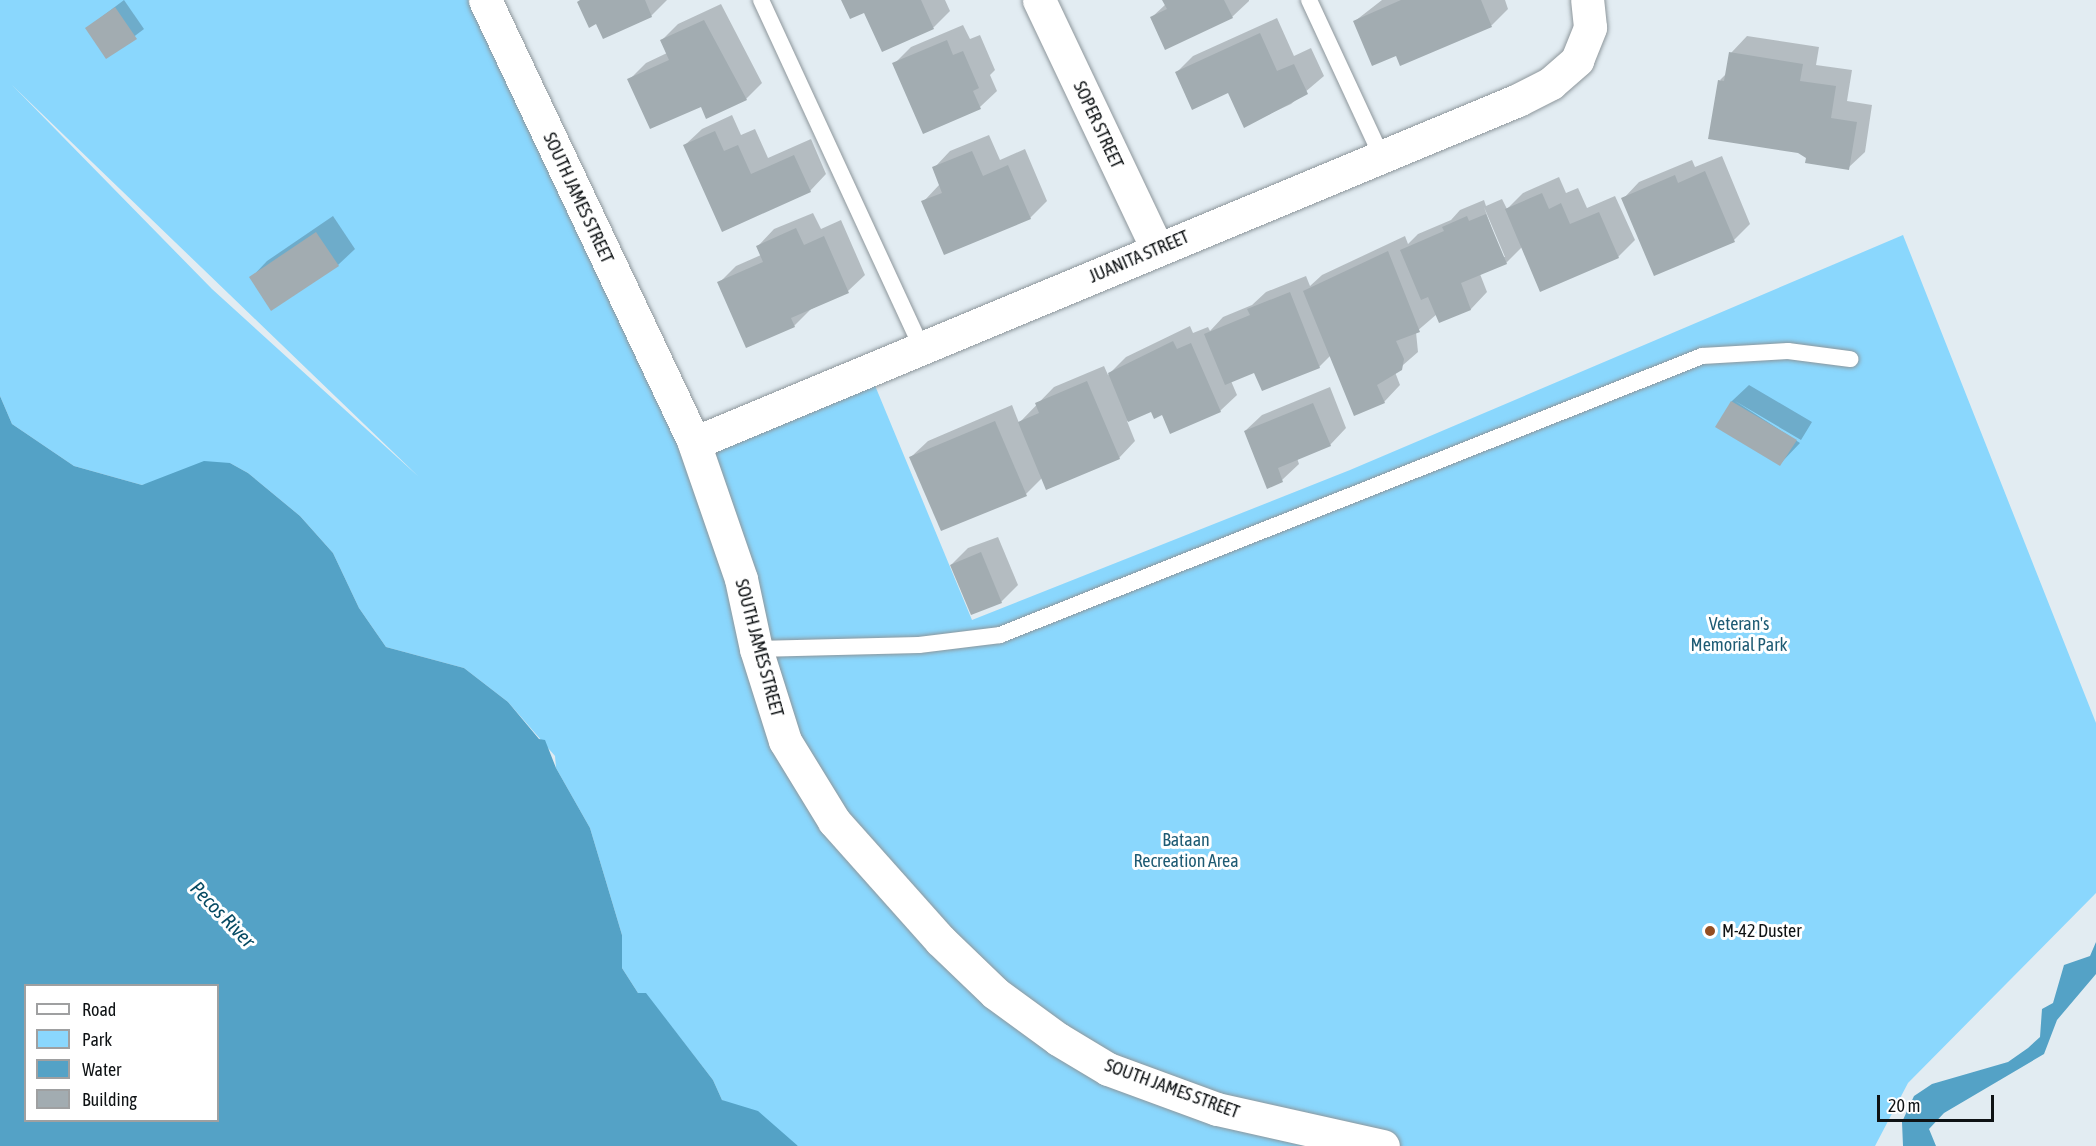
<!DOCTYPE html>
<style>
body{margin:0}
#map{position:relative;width:2096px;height:1146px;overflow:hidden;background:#e2ecf2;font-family:"Asap Condensed",sans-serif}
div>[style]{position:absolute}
.green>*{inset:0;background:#8ad7fd}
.water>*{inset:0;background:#54a2c6}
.shadow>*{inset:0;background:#0003}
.building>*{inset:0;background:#a2acb1}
.roads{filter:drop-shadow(0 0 2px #8d969b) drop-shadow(0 0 2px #8d969b)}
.lane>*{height:16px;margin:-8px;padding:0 8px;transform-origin:8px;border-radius:8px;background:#fff}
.street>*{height:33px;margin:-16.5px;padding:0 16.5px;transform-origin:16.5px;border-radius:16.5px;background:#fff}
.dots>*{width:16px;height:16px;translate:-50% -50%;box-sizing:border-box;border:3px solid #fff;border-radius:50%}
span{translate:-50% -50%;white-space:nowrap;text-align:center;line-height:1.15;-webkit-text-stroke:6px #fff;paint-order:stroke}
.street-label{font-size:18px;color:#0e1214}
.park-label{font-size:18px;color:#1e5b74}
.poi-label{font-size:18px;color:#0e1214}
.left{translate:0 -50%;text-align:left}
.water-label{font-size:20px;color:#064a63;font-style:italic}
.legend{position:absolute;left:24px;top:984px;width:195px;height:138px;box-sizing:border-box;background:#fff;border:2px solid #9fa0a1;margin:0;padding:8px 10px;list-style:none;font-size:18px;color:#0e1214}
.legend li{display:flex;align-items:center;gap:12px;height:30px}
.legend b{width:30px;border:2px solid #9fa0a1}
.scale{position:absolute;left:1877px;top:1095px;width:117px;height:27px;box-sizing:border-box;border:3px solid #0e1214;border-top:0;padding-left:8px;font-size:18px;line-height:21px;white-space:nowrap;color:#0e1214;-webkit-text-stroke:4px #fff;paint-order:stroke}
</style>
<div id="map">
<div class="green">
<div style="clip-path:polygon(evenodd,0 0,485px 0,694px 442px,869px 371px,972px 620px,1350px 470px,1903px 235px,2096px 723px,2096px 893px,1908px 1083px,1875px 1146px,798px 1146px,722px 1100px,713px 1080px,646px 994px,638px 993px,622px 968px,622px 935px,590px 828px,556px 768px,555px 756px,508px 702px,464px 668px,386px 647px,359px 608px,333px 553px,300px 516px,248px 473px,230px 463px,142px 485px,74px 466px,12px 424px,0 396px,0 0,12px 85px,419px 477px,212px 289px,12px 85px)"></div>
</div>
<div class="water">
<div style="clip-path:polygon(evenodd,0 396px,12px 424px,74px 466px,142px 485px,204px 461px,230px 463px,248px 473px,300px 516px,333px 553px,359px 608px,386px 647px,464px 668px,508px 702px,539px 739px,545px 740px,556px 768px,590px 828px,622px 935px,622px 968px,638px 993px,646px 993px,713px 1080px,722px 1100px,758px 1111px,798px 1146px,0 1146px,0 396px,26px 986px,218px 986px,218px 1120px,26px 1120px,26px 986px)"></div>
<div style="clip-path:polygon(2096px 942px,2096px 974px,2057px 1020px,2044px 1054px,1944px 1113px,1929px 1129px,1936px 1146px,1903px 1146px,1902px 1122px,1914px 1096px,1932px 1084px,2008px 1062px,2028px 1048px,2040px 1037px,2042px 1009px,2053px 1003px,2064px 965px,2090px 956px)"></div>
</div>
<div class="shadow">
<div style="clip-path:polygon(124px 0,144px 29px,107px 57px,87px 28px)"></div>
<div style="clip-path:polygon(581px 0,667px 0,651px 16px,597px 22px)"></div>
<div style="clip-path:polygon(843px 0,945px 0,950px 11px,934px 27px,883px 50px,865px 11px)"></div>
<div style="clip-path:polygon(1164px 0,1249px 0,1249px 1px,1232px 17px,1151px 18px,1166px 4px)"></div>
<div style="clip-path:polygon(1382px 0,1505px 0,1508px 9px,1492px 25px,1401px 64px,1396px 54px,1355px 21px)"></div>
<div style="clip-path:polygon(721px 4px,762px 83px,746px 99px,702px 105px,629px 80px,646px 63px,667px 53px,661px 41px,678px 24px)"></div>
<div style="clip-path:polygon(1277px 18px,1294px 56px,1311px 48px,1324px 76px,1291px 104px,1244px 126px,1229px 91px,1177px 72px,1193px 56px)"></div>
<div style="clip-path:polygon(963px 25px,970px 39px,980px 35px,995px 70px,990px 75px,997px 91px,980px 107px,894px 64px,911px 47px)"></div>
<div style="clip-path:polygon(1747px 36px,1819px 47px,1816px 65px,1852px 70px,1847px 101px,1872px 105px,1865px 152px,1848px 168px,1807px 157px,1720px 80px,1727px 73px,1731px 53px)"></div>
<div style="clip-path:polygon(732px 115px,741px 135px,755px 129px,768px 158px,811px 139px,826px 174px,810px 191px,723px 230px,685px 145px,702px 129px)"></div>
<div style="clip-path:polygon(989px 135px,1000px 160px,1025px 149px,1047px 201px,1030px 218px,923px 202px,940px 184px,934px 168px,950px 151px)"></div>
<div style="clip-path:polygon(1722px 156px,1750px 224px,1734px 240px,1623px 199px,1639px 182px,1692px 160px,1695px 167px)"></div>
<div style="clip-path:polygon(evenodd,1559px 177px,1566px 193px,1578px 188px,1587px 208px,1615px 196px,1635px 240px,1618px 257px,1523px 246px,1506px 263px,1480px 274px,1487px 292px,1471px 309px,1440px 321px,1437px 314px,1416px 332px,1418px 352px,1395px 372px,1400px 385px,1384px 402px,1331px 355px,1319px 367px,1255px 371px,1231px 381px,1237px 395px,1220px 411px,1163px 413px,1152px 410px,1127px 421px,1135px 441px,1119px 458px,1043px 477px,1026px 494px,911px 457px,928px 441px,1012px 405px,1019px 423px,1054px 387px,1104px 366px,1108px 375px,1126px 357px,1190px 326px,1193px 333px,1208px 327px,1210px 331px,1223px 317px,1252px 305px,1266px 292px,1306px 276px,1310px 286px,1322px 275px,1405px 236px,1408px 244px,1418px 234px,1451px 220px,1460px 210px,1484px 200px,1486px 206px,1502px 199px,1507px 209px,1523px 193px,1559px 177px,1484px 207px,1505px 257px,1502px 257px,1484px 207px)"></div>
<div style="clip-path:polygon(813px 213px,821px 229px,841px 220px,865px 275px,848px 291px,811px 309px,794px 326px,719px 283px,736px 266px,761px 255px,758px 246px,774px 229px)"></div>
<div style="clip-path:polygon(333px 216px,355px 249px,338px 265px,251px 278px,267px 261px)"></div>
<div style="clip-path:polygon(1749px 385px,1812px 422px,1801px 440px,1735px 401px,1800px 443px,1780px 464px,1717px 427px,1732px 401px)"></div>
<div style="clip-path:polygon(1330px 387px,1346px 428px,1330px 445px,1297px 458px,1299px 464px,1282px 480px,1245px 431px,1262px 415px)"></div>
<div style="clip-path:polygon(998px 537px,1018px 585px,1001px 602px,951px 565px,968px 548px)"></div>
</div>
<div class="building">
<div style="clip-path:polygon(580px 0,645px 0,652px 17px,603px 39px,596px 24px,589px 28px,577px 2px)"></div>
<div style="clip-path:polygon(841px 0,921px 0,934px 29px,882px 52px,864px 13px,850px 19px)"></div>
<div style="clip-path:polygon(1162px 0,1224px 0,1233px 18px,1165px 50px,1150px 17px,1167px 9px)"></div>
<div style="clip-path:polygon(1401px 0,1481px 0,1492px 27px,1400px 66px,1396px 56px,1372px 66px,1353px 21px)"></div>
<div style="clip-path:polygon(115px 7px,137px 39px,106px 59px,85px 28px)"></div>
<div style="clip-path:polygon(704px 20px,747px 100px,706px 119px,701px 107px,650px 129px,627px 79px,669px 60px,660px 40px)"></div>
<div style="clip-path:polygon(1260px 33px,1277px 71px,1294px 64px,1308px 94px,1244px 128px,1228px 93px,1192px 110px,1175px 72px)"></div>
<div style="clip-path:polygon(947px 40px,953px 55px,963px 51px,979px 88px,973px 91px,981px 109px,923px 134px,892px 63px)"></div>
<div style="clip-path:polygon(1729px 52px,1803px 64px,1800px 81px,1836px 86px,1831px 118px,1857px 122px,1849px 170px,1805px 163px,1806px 158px,1798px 153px,1708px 139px,1718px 80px,1724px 81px)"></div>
<div style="clip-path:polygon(715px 131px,724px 151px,738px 145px,751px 174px,794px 155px,811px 192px,722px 232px,683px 145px)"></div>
<div style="clip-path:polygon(972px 151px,983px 176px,1008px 165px,1031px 219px,944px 255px,921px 201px,942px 193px,932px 167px)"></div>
<div style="clip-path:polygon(1705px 171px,1735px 242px,1654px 276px,1621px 198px,1675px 175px,1678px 183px)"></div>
<div style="clip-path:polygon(1542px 193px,1549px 209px,1561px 203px,1570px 224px,1599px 212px,1619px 258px,1540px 292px,1505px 209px)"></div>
<div style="clip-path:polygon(1486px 214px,1507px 264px,1461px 283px,1471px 310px,1439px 323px,1428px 297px,1421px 300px,1400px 250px,1444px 231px,1442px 227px,1467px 216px,1469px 221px)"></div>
<div style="clip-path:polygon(796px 228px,804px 245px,824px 236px,849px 293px,791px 318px,795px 327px,746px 348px,717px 282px,763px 262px,756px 246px)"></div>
<div style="clip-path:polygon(316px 232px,339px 266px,271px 311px,249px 277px)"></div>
<div style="clip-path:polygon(1388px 251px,1420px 332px,1396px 341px,1404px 359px,1402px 370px,1377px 385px,1385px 403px,1354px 416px,1303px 291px)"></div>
<div style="clip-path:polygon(1290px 292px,1320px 368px,1262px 391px,1254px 373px,1225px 385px,1204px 334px,1250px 315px,1247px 309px)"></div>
<div style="clip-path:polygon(1173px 341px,1177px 349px,1191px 343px,1221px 412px,1170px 434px,1162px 415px,1154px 419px,1151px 412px,1128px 422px,1108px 373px)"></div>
<div style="clip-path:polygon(1087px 381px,1120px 459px,1046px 490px,1018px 422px,1039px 413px,1035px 403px)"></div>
<div style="clip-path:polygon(1731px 401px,1797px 440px,1780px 466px,1715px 427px)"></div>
<div style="clip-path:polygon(1313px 403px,1331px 446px,1278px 468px,1283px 482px,1267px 489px,1244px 431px)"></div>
<div style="clip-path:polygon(995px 421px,1027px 496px,941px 531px,909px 457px)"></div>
<div style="clip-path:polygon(981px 552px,1002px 603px,971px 615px,950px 565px)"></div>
</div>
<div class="roads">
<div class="lane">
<div style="left:761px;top:0;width:384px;rotate:65.2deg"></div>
<div style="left:1309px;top:0;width:171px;rotate:65.1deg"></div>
<div style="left:756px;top:649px;width:163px;rotate:-1.4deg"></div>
<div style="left:919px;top:645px;width:82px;rotate:-7deg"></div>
<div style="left:1000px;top:635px;width:755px;rotate:-21.67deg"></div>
<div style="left:1702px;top:356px;width:86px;rotate:-3.3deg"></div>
<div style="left:1788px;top:351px;width:63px;rotate:7.4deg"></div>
</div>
<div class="street">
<div style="left:485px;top:0;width:490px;rotate:64.7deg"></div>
<div style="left:694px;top:443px;width:144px;rotate:70.9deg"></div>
<div style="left:741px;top:579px;width:72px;rotate:77.9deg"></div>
<div style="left:756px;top:649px;width:96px;rotate:72.5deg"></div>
<div style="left:785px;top:741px;width:94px;rotate:58.5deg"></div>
<div style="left:834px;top:821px;width:159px;rotate:48.3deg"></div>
<div style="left:940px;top:940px;width:76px;rotate:43.9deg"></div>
<div style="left:995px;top:993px;width:78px;rotate:36.1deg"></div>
<div style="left:1058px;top:1039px;width:58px;rotate:31deg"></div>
<div style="left:1108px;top:1069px;width:116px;rotate:20.2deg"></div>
<div style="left:1217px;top:1109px;width:170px;rotate:12.6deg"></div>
<div style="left:1039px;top:0;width:276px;rotate:64.6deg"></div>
<div style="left:694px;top:443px;width:893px;rotate:-22.6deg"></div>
<div style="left:1518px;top:100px;width:37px;rotate:-27deg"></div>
<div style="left:1551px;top:83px;width:35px;rotate:-41deg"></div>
<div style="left:1577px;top:60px;width:35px;rotate:-68deg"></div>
<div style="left:1590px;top:27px;width:27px;rotate:-96deg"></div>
</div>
</div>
<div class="dots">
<div style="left:1710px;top:931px;background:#934e23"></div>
</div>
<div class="street-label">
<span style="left:1098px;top:125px;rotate:65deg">SOPER STREET</span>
<span style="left:578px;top:198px;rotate:65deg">SOUTH JAMES STREET</span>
<span style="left:1139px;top:257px;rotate:-23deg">JUANITA STREET</span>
<span style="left:759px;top:648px;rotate:75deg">SOUTH JAMES STREET</span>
<span style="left:1172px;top:1089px;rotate:20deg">SOUTH JAMES STREET</span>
</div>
<div class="park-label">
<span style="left:1739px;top:635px">Veteran's<br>Memorial Park</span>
<span style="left:1186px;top:851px">Bataan<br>Recreation Area</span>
</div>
<div class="poi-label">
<span class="left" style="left:1722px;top:931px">M-42 Duster</span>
</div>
<div class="water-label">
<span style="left:223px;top:914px;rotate:46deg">Pecos River</span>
</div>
<ul class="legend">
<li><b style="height:8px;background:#fff"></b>Road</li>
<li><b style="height:16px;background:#8ad7fd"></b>Park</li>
<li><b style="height:16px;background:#54a2c6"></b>Water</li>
<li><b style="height:16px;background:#a2acb1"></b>Building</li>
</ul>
<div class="scale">20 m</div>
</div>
